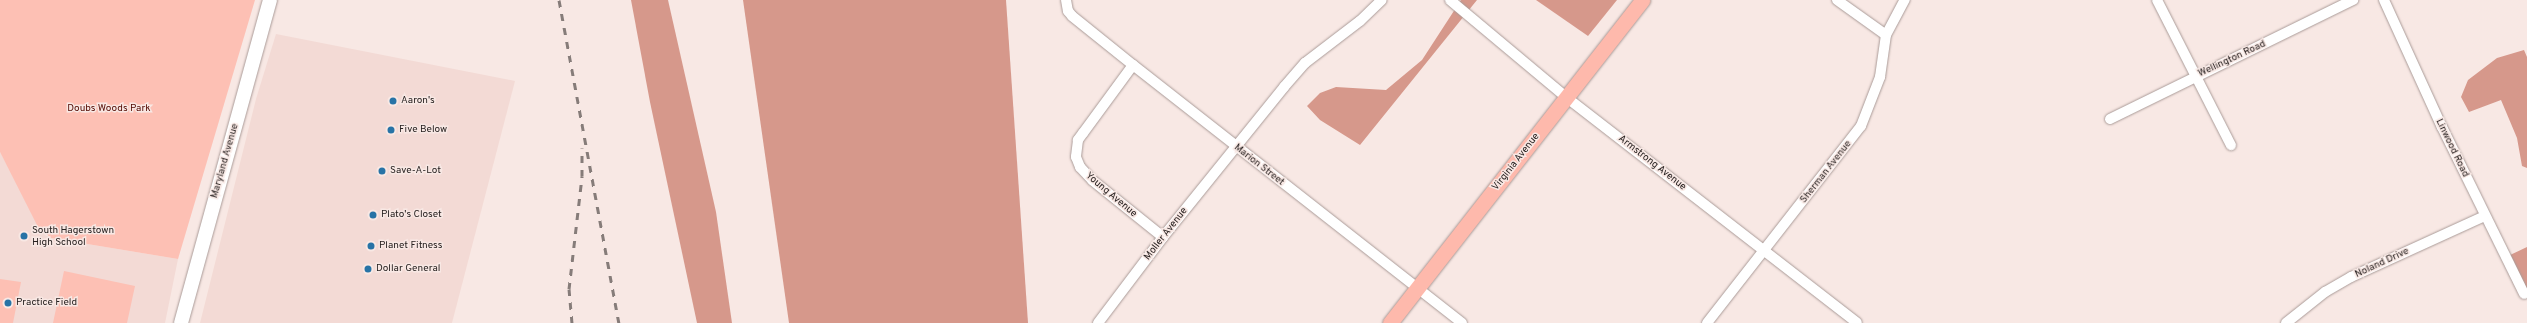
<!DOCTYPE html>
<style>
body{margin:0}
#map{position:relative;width:2527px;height:323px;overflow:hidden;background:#f8e8e4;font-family:Overpass,sans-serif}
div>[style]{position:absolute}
.built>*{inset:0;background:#f3dad5}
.green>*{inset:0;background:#fdc0b4}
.forest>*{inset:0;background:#d6988b}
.roads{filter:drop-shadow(0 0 1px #aa9b98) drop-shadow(0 0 1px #aa9b98)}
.street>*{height:10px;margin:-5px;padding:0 5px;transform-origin:5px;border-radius:5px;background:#fff}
.secondary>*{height:14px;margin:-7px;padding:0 7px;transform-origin:7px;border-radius:7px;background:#fff}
.primary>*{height:15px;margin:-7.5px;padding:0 7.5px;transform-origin:7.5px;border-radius:7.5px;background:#feb9ac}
.rail>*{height:3px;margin-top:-1.5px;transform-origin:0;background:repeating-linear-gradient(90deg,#867c79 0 7px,transparent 0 14px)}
.dots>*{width:11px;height:11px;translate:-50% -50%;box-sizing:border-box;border:2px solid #f8e8e4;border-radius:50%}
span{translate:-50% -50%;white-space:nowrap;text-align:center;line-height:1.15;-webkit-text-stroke:3px #f8e8e4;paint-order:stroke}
.street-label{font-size:10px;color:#272120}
.poi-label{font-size:10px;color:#272120}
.left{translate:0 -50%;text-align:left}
.park-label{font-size:10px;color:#520800}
</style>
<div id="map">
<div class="built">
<div style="clip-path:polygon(276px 34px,515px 81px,452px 323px,200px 323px,256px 99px)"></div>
<div style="clip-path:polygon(0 152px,45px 235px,51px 238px,178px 259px,165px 323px,0 323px)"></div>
</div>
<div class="green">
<div style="clip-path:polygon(0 0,255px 0,178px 259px,51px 238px,38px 227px,0 152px)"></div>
<div style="clip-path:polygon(64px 271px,135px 286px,127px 323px,53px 323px)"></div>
<div style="clip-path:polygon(0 279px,21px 282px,13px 323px,0 323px)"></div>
</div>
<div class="forest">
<div style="clip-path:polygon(631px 0,668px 0,716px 212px,732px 323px,697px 323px,650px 102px)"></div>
<div style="clip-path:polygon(743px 0,1006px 0,1028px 323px,789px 323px)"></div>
<div style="clip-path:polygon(1461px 0,1477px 0,1360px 145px,1320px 120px,1307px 106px,1320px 93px,1336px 87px,1386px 90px,1422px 60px)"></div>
<div style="clip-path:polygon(1536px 0,1617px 0,1588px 36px)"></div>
<div style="clip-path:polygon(2524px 50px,2527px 57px,2527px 168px,2522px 166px,2517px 138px,2501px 100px,2469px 112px,2461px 97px,2468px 80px,2497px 58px)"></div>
<div style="clip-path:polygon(2527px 247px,2527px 290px,2508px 256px)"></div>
</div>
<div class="roads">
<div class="street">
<div style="left:1066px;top:0;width:11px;rotate:80deg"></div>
<div style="left:1068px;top:11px;width:6px;rotate:51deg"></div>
<div style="left:1072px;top:16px;width:78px;rotate:38.8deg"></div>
<div style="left:1133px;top:65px;width:418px;rotate:38.1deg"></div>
<div style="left:1450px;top:0;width:151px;rotate:39.9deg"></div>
<div style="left:1566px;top:97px;width:368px;rotate:37.8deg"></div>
<div style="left:1837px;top:0;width:60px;rotate:35.5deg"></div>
<div style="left:2157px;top:0;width:163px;rotate:63deg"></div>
<div style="left:2384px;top:0;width:140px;rotate:65.5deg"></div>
<div style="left:2442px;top:127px;width:186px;rotate:63.8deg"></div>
<div style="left:1133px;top:65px;width:84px;rotate:126.3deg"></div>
<div style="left:1083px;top:133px;width:9px;rotate:126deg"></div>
<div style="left:1078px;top:140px;width:17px;rotate:97deg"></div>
<div style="left:1076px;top:157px;width:11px;rotate:68deg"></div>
<div style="left:1080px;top:167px;width:18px;rotate:47deg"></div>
<div style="left:1092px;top:180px;width:91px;rotate:38.8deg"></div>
<div style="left:2110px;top:119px;width:271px;rotate:-26.1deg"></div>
<div style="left:1098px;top:323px;width:108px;rotate:-52.9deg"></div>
<div style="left:1163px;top:237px;width:193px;rotate:-51.1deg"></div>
<div style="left:1284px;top:87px;width:32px;rotate:-49deg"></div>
<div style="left:1305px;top:63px;width:69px;rotate:-37.4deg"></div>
<div style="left:1360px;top:21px;width:30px;rotate:-44deg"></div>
<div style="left:1707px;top:323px;width:250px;rotate:-52deg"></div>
<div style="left:1861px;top:126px;width:53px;rotate:-68.8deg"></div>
<div style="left:1880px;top:77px;width:42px;rotate:-81.9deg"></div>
<div style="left:1886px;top:35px;width:40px;rotate:-62deg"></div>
<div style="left:2286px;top:323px;width:50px;rotate:-38.5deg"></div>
<div style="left:2325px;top:292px;width:30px;rotate:-30deg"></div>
<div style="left:2351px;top:277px;width:147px;rotate:-24.5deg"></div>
</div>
<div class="secondary">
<div style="left:181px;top:323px;width:335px;rotate:-74.6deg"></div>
</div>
<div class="primary">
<div style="left:1390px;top:323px;width:410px;rotate:-52deg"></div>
</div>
</div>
<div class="rail">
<div style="left:559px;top:0;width:329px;rotate:79.5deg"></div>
<div style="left:572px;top:323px;width:34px;rotate:-95deg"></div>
<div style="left:569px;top:289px;width:114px;rotate:-83.4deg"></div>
<div style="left:582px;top:176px;width:28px;rotate:-90deg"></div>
</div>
<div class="dots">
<div style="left:393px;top:101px;background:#2773a6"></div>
<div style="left:391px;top:130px;background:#2773a6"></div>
<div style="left:382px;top:171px;background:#2773a6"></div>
<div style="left:373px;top:215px;background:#2773a6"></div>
<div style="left:24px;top:236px;background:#2773a6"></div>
<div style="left:371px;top:246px;background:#2773a6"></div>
<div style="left:368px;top:269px;background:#2773a6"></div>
<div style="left:8px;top:303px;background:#2773a6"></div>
</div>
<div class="street-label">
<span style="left:2232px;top:59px;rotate:-25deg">Wellington Road</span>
<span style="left:2452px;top:148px;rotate:64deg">Linwood Road</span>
<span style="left:225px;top:161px;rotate:-74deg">Maryland Avenue</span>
<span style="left:1516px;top:162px;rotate:-52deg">Virginia Avenue</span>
<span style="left:1652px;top:163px;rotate:38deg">Armstrong Avenue</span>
<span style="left:1259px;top:165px;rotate:38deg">Marion Street</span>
<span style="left:1826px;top:172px;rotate:-52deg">Sherman Avenue</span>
<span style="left:1111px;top:195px;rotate:40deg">Young Avenue</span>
<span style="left:1166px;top:234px;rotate:-52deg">Moller Avenue</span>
<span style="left:2382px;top:263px;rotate:-25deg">Noland Drive</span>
</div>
<div class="poi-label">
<span class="left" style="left:401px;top:101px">Aaron's</span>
<span class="left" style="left:399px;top:130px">Five Below</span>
<span class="left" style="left:390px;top:171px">Save-A-Lot</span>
<span class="left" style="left:381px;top:215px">Plato's Closet</span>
<span class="left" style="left:32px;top:236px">South Hagerstown<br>High School</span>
<span class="left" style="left:379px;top:246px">Planet Fitness</span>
<span class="left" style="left:376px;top:269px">Dollar General</span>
<span class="left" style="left:16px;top:303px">Practice Field</span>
</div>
<div class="park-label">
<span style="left:109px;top:109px">Doubs Woods Park</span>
</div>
</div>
